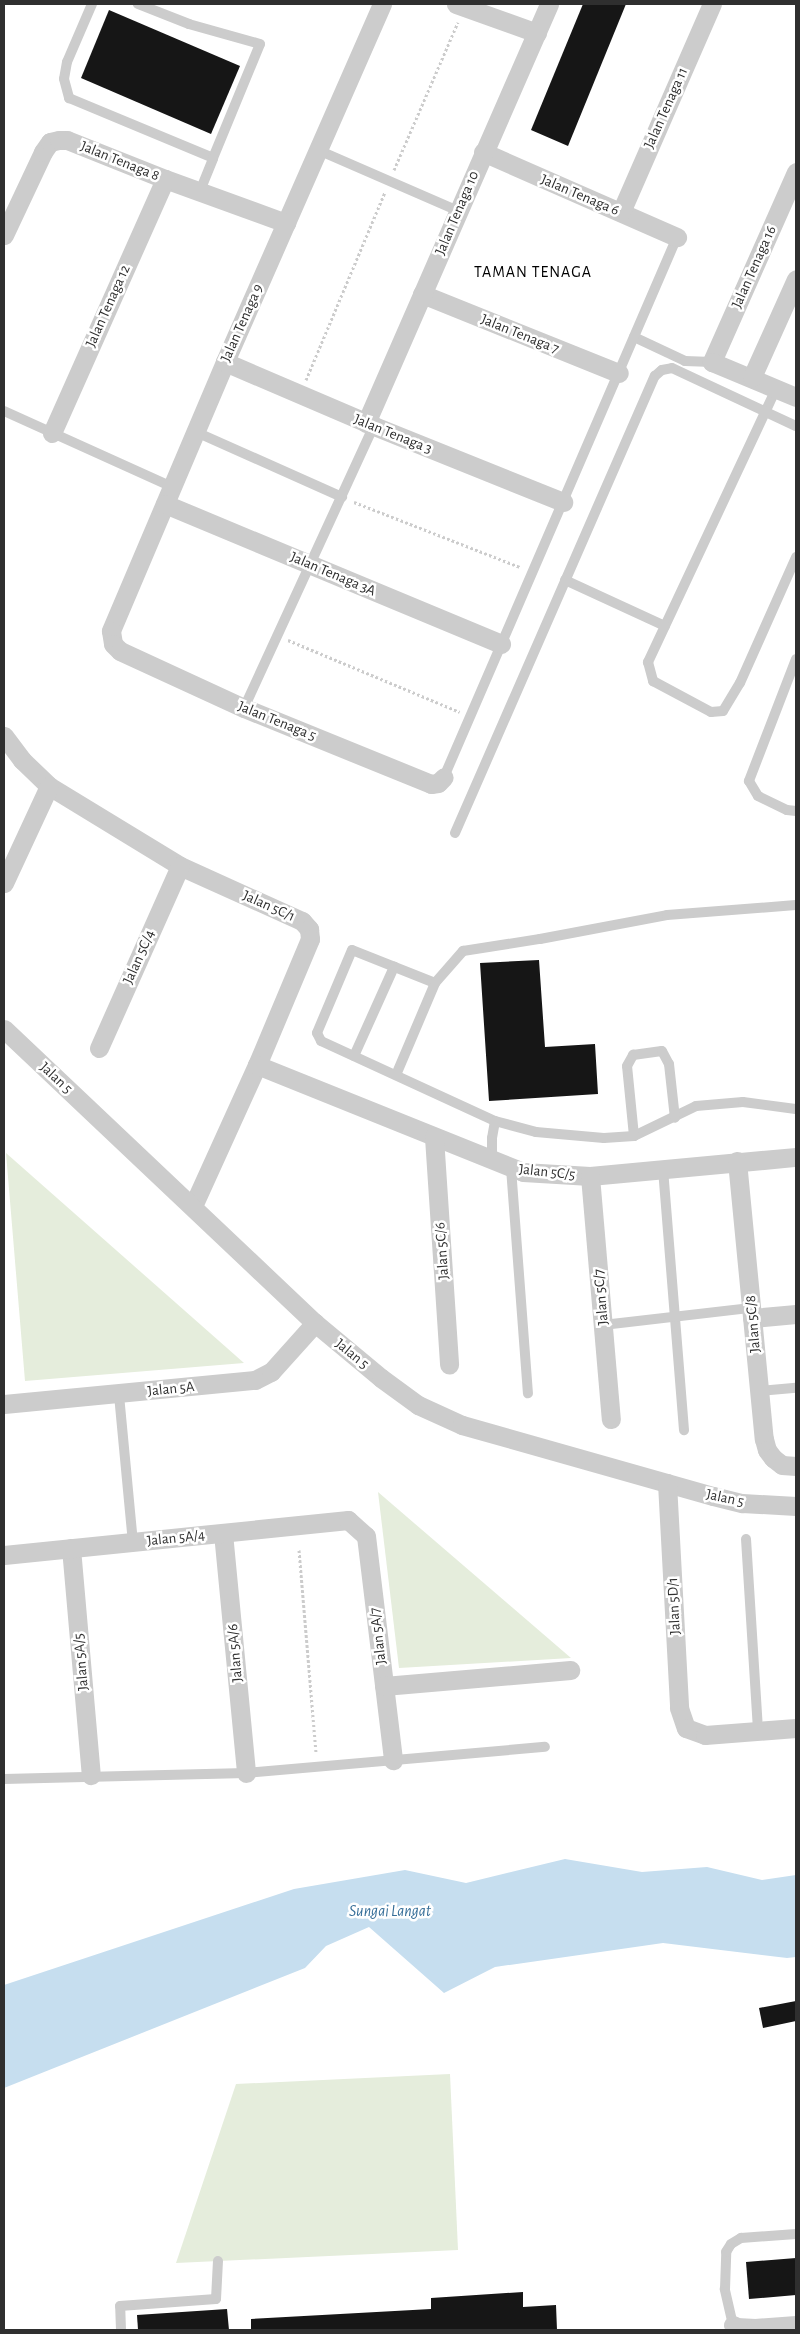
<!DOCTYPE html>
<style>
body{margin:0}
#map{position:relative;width:800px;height:2334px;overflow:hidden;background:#fff;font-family:"Alegreya Sans",sans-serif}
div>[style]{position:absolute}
.green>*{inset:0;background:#e5eddc}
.water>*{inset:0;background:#c6deef}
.building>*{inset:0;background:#161616}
.path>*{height:3px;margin-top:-1.5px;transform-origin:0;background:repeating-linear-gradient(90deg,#ccc 0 2.5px,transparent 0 5px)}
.lane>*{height:10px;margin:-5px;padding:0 5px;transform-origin:5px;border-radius:5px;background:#ccc}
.street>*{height:19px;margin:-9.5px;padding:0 9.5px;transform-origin:9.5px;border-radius:9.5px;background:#ccc}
span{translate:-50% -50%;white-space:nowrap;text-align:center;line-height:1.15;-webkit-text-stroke:5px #fff;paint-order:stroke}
.street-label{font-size:15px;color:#2f2f2f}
.neighbourhood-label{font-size:16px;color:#000;letter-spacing:1px}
.water-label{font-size:16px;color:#366e98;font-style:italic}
.frame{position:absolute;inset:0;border:5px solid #2f2f2f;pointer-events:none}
</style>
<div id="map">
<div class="green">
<div style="clip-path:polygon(6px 1153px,244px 1363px,25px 1381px)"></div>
<div style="clip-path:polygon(378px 1492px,571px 1658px,399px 1668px)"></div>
<div style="clip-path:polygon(450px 2074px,458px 2250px,176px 2263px,236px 2084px)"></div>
</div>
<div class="water">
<div style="clip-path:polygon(565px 1859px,642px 1872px,707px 1867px,762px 1880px,796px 1875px,796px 1957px,787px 1958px,663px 1943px,495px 1967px,444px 1993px,369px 1927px,326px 1946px,305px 1968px,4px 2088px,4px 1985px,294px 1889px,405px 1870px,466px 1883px)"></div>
</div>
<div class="building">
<div style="clip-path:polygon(583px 4px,626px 4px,568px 146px,531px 130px)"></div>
<div style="clip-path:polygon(109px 10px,240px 66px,211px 134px,81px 78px)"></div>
<div style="clip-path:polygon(539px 960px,545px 1047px,595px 1044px,598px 1094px,489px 1101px,480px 963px)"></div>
<div style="clip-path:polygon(796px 2001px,796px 2021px,763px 2028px,759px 2008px)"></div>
<div style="clip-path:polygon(796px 2258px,796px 2295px,749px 2299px,746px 2262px)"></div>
<div style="clip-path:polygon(523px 2292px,523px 2307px,556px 2305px,557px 2330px,251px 2330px,251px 2319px,431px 2309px,431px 2298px)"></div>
<div style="clip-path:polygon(227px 2309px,229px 2330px,138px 2330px,137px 2315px)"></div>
</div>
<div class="path">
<div style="left:394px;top:170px;width:161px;rotate:-66.6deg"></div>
<div style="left:306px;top:380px;width:204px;rotate:-67.2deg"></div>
<div style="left:354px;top:502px;width:178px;rotate:21.4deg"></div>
<div style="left:288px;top:640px;width:186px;rotate:22.7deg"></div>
<div style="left:299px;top:1550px;width:205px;rotate:85.2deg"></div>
</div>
<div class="lane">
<div style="left:92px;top:4px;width:63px;rotate:113.3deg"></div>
<div style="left:67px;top:62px;width:17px;rotate:100deg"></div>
<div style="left:64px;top:79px;width:20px;rotate:75deg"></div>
<div style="left:69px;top:98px;width:156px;rotate:22.6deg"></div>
<div style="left:213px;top:158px;width:123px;rotate:-67.6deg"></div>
<div style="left:260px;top:44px;width:74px;rotate:-164.3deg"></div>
<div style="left:189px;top:24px;width:55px;rotate:-158.6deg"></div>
<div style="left:318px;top:150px;width:153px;rotate:23.5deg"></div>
<div style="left:200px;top:191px;width:35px;rotate:-68deg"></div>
<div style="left:634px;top:337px;width:56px;rotate:25.2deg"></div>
<div style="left:685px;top:361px;width:27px;rotate:2deg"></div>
<div style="left:776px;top:389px;width:302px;rotate:115.1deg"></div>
<div style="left:648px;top:662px;width:20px;rotate:75deg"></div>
<div style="left:653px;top:681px;width:66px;rotate:28.1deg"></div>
<div style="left:711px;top:712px;width:12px;rotate:-5deg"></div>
<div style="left:723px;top:711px;width:33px;rotate:-59deg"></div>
<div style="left:740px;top:683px;width:138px;rotate:-66deg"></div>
<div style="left:4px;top:411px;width:184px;rotate:24.3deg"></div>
<div style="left:196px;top:432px;width:160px;rotate:24deg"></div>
<div style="left:565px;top:580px;width:110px;rotate:24.7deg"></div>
<div style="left:796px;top:659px;width:131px;rotate:111.1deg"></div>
<div style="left:749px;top:781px;width:17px;rotate:59deg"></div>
<div style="left:758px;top:796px;width:32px;rotate:26deg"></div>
<div style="left:787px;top:810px;width:9px;rotate:6deg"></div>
<div style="left:244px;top:708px;width:311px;rotate:-65.3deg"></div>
<div style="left:444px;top:777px;width:588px;rotate:-66.66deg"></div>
<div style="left:455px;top:833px;width:499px;rotate:-66.4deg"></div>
<div style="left:655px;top:376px;width:9px;rotate:-41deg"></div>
<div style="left:662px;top:370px;width:10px;rotate:-11deg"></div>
<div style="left:672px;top:368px;width:137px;rotate:25.1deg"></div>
<div style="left:435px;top:983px;width:89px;rotate:-158.3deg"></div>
<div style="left:352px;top:950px;width:90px;rotate:112.9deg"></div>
<div style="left:317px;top:1033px;width:9px;rotate:63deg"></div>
<div style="left:321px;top:1041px;width:192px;rotate:24.7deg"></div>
<div style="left:495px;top:1121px;width:42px;rotate:15deg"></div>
<div style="left:536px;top:1132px;width:68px;rotate:5deg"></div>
<div style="left:604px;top:1138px;width:30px;rotate:-4deg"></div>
<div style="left:634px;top:1136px;width:69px;rotate:-25.8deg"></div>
<div style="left:696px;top:1106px;width:47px;rotate:-4.9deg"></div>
<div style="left:743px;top:1102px;width:53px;rotate:7.5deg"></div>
<div style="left:354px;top:1056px;width:98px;rotate:-65.8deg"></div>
<div style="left:396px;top:1075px;width:100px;rotate:-67deg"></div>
<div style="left:435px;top:983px;width:43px;rotate:-48.8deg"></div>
<div style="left:463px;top:951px;width:78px;rotate:-8.9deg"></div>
<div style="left:540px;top:939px;width:129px;rotate:-10.7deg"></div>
<div style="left:667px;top:915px;width:129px;rotate:-4.4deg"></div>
<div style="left:634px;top:1136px;width:70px;rotate:-95.7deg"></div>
<div style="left:627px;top:1066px;width:13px;rotate:-61deg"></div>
<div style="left:633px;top:1055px;width:29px;rotate:-8deg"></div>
<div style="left:662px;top:1051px;width:15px;rotate:62deg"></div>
<div style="left:669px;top:1064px;width:54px;rotate:83.7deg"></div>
<div style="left:492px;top:1160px;width:22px;rotate:-90deg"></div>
<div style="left:492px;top:1138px;width:17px;rotate:-80deg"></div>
<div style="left:511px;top:1168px;width:226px;rotate:85.7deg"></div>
<div style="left:663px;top:1169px;width:262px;rotate:85.4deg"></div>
<div style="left:603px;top:1325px;width:149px;rotate:-6.6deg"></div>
<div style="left:759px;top:1391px;width:37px;rotate:-5deg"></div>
<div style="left:119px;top:1395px;width:148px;rotate:84.6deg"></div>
<div style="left:746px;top:1539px;width:192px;rotate:86.4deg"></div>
<div style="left:4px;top:1779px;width:242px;rotate:-1.4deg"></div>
<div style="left:246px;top:1773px;width:300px;rotate:-5deg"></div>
<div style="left:733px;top:2325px;width:37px;rotate:-103deg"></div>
<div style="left:725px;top:2289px;width:37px;rotate:-88deg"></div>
<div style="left:726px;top:2252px;width:9px;rotate:-58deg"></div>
<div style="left:731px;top:2244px;width:12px;rotate:-31deg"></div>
<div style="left:741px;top:2238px;width:55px;rotate:-4.2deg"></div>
<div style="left:121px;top:2330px;width:24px;rotate:-92deg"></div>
<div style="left:120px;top:2306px;width:96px;rotate:-4.2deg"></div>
<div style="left:216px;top:2299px;width:38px;rotate:-87deg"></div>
</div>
<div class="street">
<div style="left:382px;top:4px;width:391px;rotate:113.7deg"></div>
<div style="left:225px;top:362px;width:292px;rotate:113deg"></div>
<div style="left:111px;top:631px;width:13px;rotate:81deg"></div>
<div style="left:113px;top:644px;width:10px;rotate:45deg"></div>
<div style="left:120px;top:651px;width:136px;rotate:24.7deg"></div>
<div style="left:244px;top:708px;width:202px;rotate:22.1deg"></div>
<div style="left:431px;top:784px;width:7px;rotate:-8deg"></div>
<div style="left:438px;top:783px;width:8px;rotate:-45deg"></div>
<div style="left:456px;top:4px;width:86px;rotate:19.7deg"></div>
<div style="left:483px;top:152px;width:212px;rotate:23.7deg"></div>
<div style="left:796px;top:172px;width:208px;rotate:113.9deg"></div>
<div style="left:712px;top:362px;width:91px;rotate:22.6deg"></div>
<div style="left:621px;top:212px;width:227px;rotate:-66.4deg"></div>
<div style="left:4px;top:235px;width:92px;rotate:-64.8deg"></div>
<div style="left:43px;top:152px;width:12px;rotate:-55deg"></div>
<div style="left:50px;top:142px;width:9px;rotate:-13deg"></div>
<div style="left:59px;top:140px;width:8px"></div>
<div style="left:67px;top:140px;width:105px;rotate:21.7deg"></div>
<div style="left:165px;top:179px;width:129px;rotate:20deg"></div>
<div style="left:422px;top:294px;width:212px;rotate:21.9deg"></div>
<div style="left:225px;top:362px;width:162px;rotate:23.2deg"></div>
<div style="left:374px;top:426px;width:204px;rotate:21.9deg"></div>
<div style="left:752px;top:377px;width:107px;rotate:-65.8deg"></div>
<div style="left:366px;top:423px;width:457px;rotate:-66.4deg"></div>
<div style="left:52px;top:433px;width:278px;rotate:-66deg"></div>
<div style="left:165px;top:504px;width:364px;rotate:22.6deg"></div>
<div style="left:4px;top:736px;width:30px;rotate:53deg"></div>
<div style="left:22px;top:760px;width:37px;rotate:44deg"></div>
<div style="left:49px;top:786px;width:153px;rotate:31.4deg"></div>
<div style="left:180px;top:866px;width:134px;rotate:24.3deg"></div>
<div style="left:302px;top:921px;width:11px;rotate:49deg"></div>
<div style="left:309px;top:929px;width:10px;rotate:84deg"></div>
<div style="left:310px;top:939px;width:137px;rotate:112.8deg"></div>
<div style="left:257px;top:1065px;width:155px;rotate:114.4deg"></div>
<div style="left:4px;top:883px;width:107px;rotate:-65.1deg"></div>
<div style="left:4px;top:1029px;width:428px;rotate:43.4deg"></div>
<div style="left:315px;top:1323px;width:86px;rotate:39.8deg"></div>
<div style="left:381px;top:1378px;width:46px;rotate:36.1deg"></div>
<div style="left:418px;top:1405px;width:48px;rotate:24.4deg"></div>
<div style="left:462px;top:1425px;width:261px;rotate:15.8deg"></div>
<div style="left:713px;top:1496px;width:30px;rotate:14deg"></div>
<div style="left:742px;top:1503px;width:54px;rotate:3.2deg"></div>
<div style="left:99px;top:1048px;width:199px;rotate:-66deg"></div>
<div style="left:257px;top:1065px;width:287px;rotate:21.9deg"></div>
<div style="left:523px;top:1172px;width:67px;rotate:3.4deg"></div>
<div style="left:590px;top:1176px;width:207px;rotate:-5.3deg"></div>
<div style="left:434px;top:1137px;width:228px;rotate:86.2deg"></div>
<div style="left:737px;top:1161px;width:279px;rotate:84.5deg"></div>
<div style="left:764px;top:1439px;width:11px;rotate:75deg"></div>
<div style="left:767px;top:1450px;width:10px;rotate:53deg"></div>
<div style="left:773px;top:1458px;width:11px;rotate:38deg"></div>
<div style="left:782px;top:1465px;width:14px;rotate:4deg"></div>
<div style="left:590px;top:1176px;width:244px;rotate:85.1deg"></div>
<div style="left:752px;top:1318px;width:44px;rotate:-5.2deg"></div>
<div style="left:4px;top:1404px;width:252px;rotate:-5.5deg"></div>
<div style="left:255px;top:1380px;width:18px;rotate:-27deg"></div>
<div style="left:271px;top:1372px;width:66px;rotate:-48.1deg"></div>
<div style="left:667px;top:1483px;width:225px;rotate:86.9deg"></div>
<div style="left:679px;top:1708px;width:21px;rotate:71deg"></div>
<div style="left:686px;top:1728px;width:20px;rotate:20deg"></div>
<div style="left:705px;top:1735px;width:91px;rotate:-4.4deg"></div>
<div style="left:223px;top:1533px;width:241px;rotate:84.5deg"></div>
<div style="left:71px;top:1548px;width:228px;rotate:85deg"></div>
<div style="left:4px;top:1555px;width:346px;rotate:-5.8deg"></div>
<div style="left:348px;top:1520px;width:24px;rotate:42deg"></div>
<div style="left:366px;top:1536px;width:226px;rotate:83.1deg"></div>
<div style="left:384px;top:1686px;width:187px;rotate:-4.9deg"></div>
<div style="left:733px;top:2325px;width:4px;rotate:34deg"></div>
<div style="left:736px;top:2327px;width:19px;rotate:3deg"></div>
<div style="left:755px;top:2328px;width:41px;rotate:-4.2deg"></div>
</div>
<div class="street-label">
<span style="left:666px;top:108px;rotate:-66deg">Jalan Tenaga 11</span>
<span style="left:120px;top:161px;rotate:22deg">Jalan Tenaga 8</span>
<span style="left:580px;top:195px;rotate:23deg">Jalan Tenaga 6</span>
<span style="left:457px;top:213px;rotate:-67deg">Jalan Tenaga 10</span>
<span style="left:754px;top:267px;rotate:-66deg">Jalan Tenaga 16</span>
<span style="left:108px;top:306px;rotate:-66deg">Jalan Tenaga 12</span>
<span style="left:242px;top:323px;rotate:-66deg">Jalan Tenaga 9</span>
<span style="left:520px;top:334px;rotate:22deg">Jalan Tenaga 7</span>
<span style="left:393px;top:434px;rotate:22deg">Jalan Tenaga 3</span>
<span style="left:333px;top:574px;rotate:23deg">Jalan Tenaga 3A</span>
<span style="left:277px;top:721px;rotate:22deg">Jalan Tenaga 5</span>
<span style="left:269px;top:906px;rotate:24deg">Jalan 5C/1</span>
<span style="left:139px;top:957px;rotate:-66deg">Jalan 5C/4</span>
<span style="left:56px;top:1078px;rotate:43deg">Jalan 5</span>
<span style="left:547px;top:1172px;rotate:6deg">Jalan 5C/5</span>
<span style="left:442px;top:1251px;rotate:-94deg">Jalan 5C/6</span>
<span style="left:601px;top:1297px;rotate:-95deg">Jalan 5C/7</span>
<span style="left:753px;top:1324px;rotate:-95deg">Jalan 5C/8</span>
<span style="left:352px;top:1354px;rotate:39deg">Jalan 5</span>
<span style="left:171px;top:1389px;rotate:-6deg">Jalan 5A</span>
<span style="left:725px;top:1498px;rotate:12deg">Jalan 5</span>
<span style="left:176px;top:1538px;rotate:-6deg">Jalan 5A/4</span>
<span style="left:674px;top:1606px;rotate:-93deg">Jalan 5D/1</span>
<span style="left:378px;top:1636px;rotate:-97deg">Jalan 5A/7</span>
<span style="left:235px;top:1653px;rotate:-95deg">Jalan 5A/6</span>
<span style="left:81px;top:1662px;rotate:-95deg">Jalan 5A/5</span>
</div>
<div class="neighbourhood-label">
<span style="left:533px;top:272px">TAMAN TENAGA</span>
</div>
<div class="water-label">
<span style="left:390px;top:1911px">Sungai Langat</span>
</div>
<div class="frame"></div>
</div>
